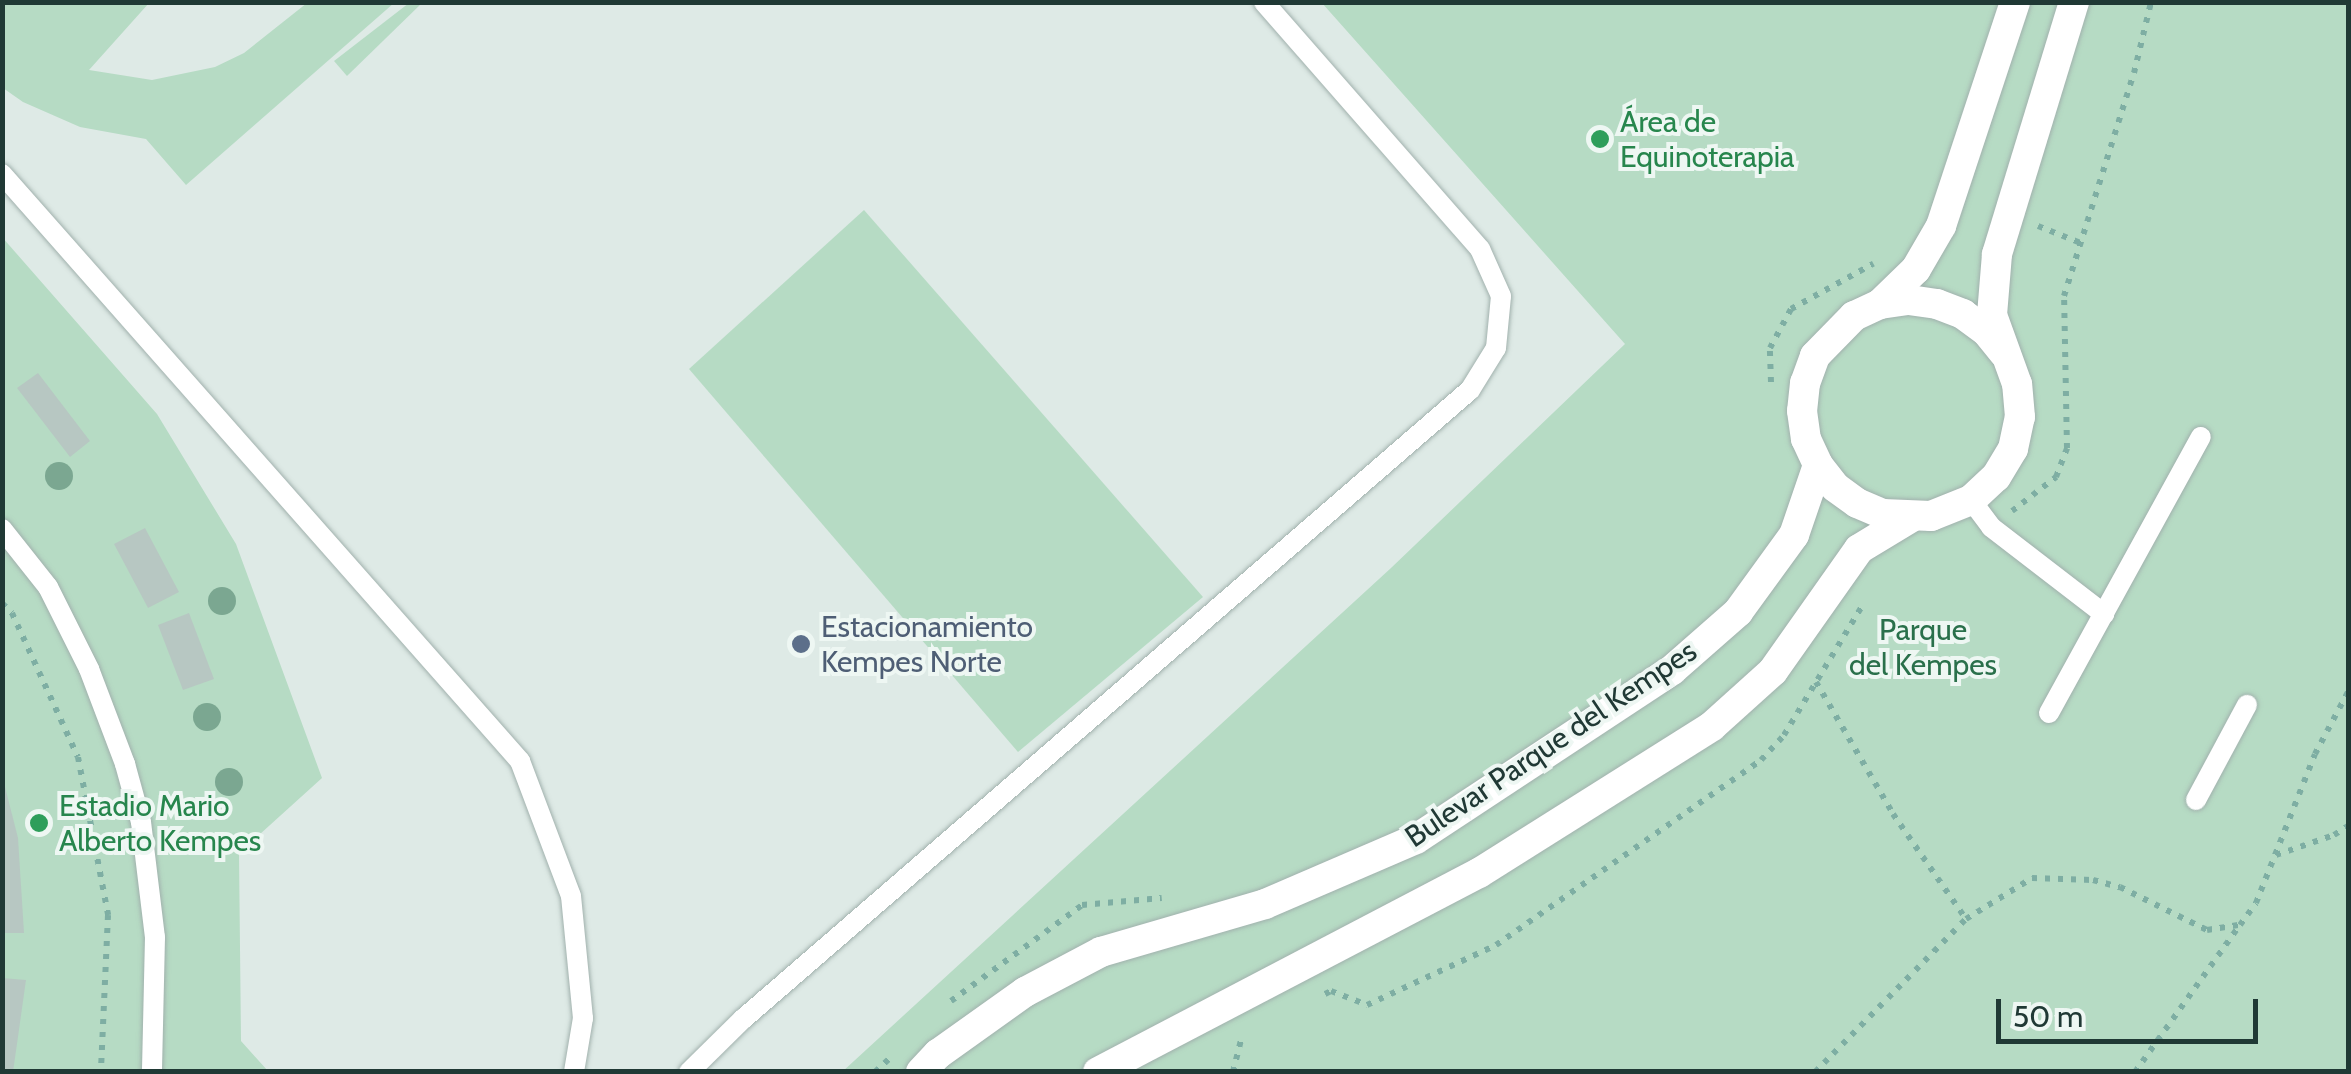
<!DOCTYPE html>
<meta charset="utf-8">
<style>
body{margin:0}
#map{position:relative;width:2351px;height:1074px;overflow:hidden;background:#deeae6;font-family:Cabin,sans-serif}
div>[style]{position:absolute}
.green>*{inset:0;background:#b6dbc4}
.building>*{inset:0;background:#b7c7c2}
.path>*{height:6px;margin-top:-3px;transform-origin:0;background:repeating-linear-gradient(90deg,#7eaea3 0 5px,transparent 0 13px)}
.roads{filter:drop-shadow(0 0 2px #a1b1ad) drop-shadow(0 0 2px #a1b1ad)}
.lane>*{height:20px;margin:-10px;padding:0 10px;transform-origin:10px;border-radius:10px;background:#fff}
.street>*{height:30px;margin:-15px;padding:0 15px;transform-origin:15px;border-radius:15px;background:#fff}
.trees>*{width:28px;height:28px;margin:-14px;border-radius:50%;background:#7ba791}
.dots>*{width:28px;height:28px;translate:-50% -50%;box-sizing:border-box;border:5px solid #eef7f3;border-radius:50%}
span{translate:-50% -50%;white-space:nowrap;text-align:center;line-height:1.15;-webkit-text-stroke:8px #eef7f3;paint-order:stroke}
.leisure-label{font-size:30px;color:#27864d}
.left{translate:0 -50%;text-align:left}
.service-label{font-size:30px;color:#4e5e75}
.park-label{font-size:30px;color:#2a704b}
.street-label{font-size:30px;color:#203935}
.frame{position:absolute;inset:0;border:5px solid #203935;pointer-events:none}
.scale{position:absolute;left:1996px;top:999px;width:262px;height:45px;box-sizing:border-box;border:5px solid #203935;border-top:0;padding-left:12px;font-size:30px;line-height:35px;white-space:nowrap;color:#203935;-webkit-text-stroke:8px #eef7f3;paint-order:stroke}
</style>
<div id="map">
<div class="green">
<div style="clip-path:polygon(3px 2px,149px 3px,89px 70px,152px 80px,215px 67px,244px 53px,307px 3px,394px 3px,186px 185px,146px 139px,80px 127px,23px 102px,3px 88px)"></div>
<div style="clip-path:polygon(409px 3px,422px 3px,347px 76px,334px 61px)"></div>
<div style="clip-path:polygon(1322px 3px,2348px 3px,2348px 1071px,842px 1072px,1391px 568px,1625px 344px)"></div>
<div style="clip-path:polygon(864px 210px,1203px 597px,1018px 752px,689px 369px)"></div>
<div style="clip-path:polygon(2px 237px,157px 414px,236px 544px,322px 778px,239px 853px,241px 1041px,268px 1071px,3px 1071px)"></div>
</div>
<div class="building">
<div style="clip-path:polygon(38px 373px,90px 441px,70px 457px,17px 388px)"></div>
<div style="clip-path:polygon(145px 528px,179px 592px,148px 608px,114px 544px)"></div>
<div style="clip-path:polygon(189px 613px,214px 679px,183px 690px,158px 625px)"></div>
<div style="clip-path:polygon(2px 775px,18px 838px,24px 933px,2px 933px)"></div>
<div style="clip-path:polygon(2px 978px,26px 980px,13px 1072px,2px 1072px)"></div>
</div>
<div class="path">
<div style="left:2038px;top:226px;width:46px;rotate:21.6deg"></div>
<div style="left:1771px;top:382px;width:34px;rotate:-92deg"></div>
<div style="left:1770px;top:348px;width:44px;rotate:-61.7deg"></div>
<div style="left:1791px;top:309px;width:94px;rotate:-28.8deg"></div>
<div style="left:2012px;top:511px;width:56px;rotate:-37.7deg"></div>
<div style="left:2056px;top:477px;width:31px;rotate:-69deg"></div>
<div style="left:2067px;top:448px;width:152px;rotate:-91.1deg"></div>
<div style="left:2064px;top:296px;width:234px;rotate:-72.6deg"></div>
<div style="left:2134px;top:73px;width:73px;rotate:-76.5deg"></div>
<div style="left:2px;top:603px;width:14px;rotate:45deg"></div>
<div style="left:12px;top:613px;width:158px;rotate:65.4deg"></div>
<div style="left:78px;top:757px;width:161px;rotate:79.2deg"></div>
<div style="left:108px;top:915px;width:157px;rotate:92.6deg"></div>
<div style="left:1816px;top:682px;width:153px;rotate:59.7deg"></div>
<div style="left:1893px;top:814px;width:128px;rotate:55.2deg"></div>
<div style="left:2276px;top:855px;width:61px;rotate:-19deg"></div>
<div style="left:2334px;top:835px;width:17px;rotate:-33deg"></div>
<div style="left:1325px;top:994px;width:7px;rotate:-27deg"></div>
<div style="left:1331px;top:991px;width:39px;rotate:21deg"></div>
<div style="left:1367px;top:1005px;width:142px;rotate:-24.9deg"></div>
<div style="left:1496px;top:945px;width:323px;rotate:-34.9deg"></div>
<div style="left:1761px;top:760px;width:34px;rotate:-47deg"></div>
<div style="left:1784px;top:735px;width:149px;rotate:-58.8deg"></div>
<div style="left:951px;top:1001px;width:162px;rotate:-36.2deg"></div>
<div style="left:1082px;top:905px;width:80px;rotate:-5deg"></div>
<div style="left:875px;top:1072px;width:22px;rotate:-43deg"></div>
<div style="left:1233px;top:1072px;width:38px;rotate:-76deg"></div>
<div style="left:1815px;top:1072px;width:215px;rotate:-45.4deg"></div>
<div style="left:1966px;top:919px;width:78px;rotate:-31.8deg"></div>
<div style="left:2032px;top:878px;width:61px;rotate:1.9deg"></div>
<div style="left:2093px;top:880px;width:28px;rotate:15deg"></div>
<div style="left:2120px;top:887px;width:97px;rotate:26.3deg"></div>
<div style="left:2207px;top:930px;width:33px;rotate:-9deg"></div>
<div style="left:2240px;top:925px;width:27px;rotate:-54deg"></div>
<div style="left:2256px;top:903px;width:160px;rotate:-68.4deg"></div>
<div style="left:2315px;top:754px;width:70px;rotate:-62deg"></div>
<div style="left:2135px;top:1072px;width:179px;rotate:-54.5deg"></div>
</div>
<div class="roads">
<div class="lane">
<div style="left:2px;top:174px;width:783px;rotate:48.57deg"></div>
<div style="left:520px;top:761px;width:144px;rotate:69.3deg"></div>
<div style="left:571px;top:896px;width:123px;rotate:84.4deg"></div>
<div style="left:583px;top:1018px;width:55px;rotate:99.5deg"></div>
<div style="left:1971px;top:500px;width:34px;rotate:53deg"></div>
<div style="left:1991px;top:527px;width:143px;rotate:37.6deg"></div>
<div style="left:2px;top:529px;width:74px;rotate:51.6deg"></div>
<div style="left:48px;top:587px;width:92px;rotate:63.4deg"></div>
<div style="left:89px;top:669px;width:102px;rotate:69.2deg"></div>
<div style="left:125px;top:764px;width:60px;rotate:74.6deg"></div>
<div style="left:141px;top:822px;width:116px;rotate:83.1deg"></div>
<div style="left:155px;top:937px;width:135px;rotate:91.3deg"></div>
<div style="left:2049px;top:713px;width:315px;rotate:-61.2deg"></div>
<div style="left:2196px;top:800px;width:108px;rotate:-61.8deg"></div>
<div style="left:689px;top:1072px;width:76px;rotate:-44.5deg"></div>
<div style="left:743px;top:1019px;width:961px;rotate:-40.87deg"></div>
<div style="left:1470px;top:390px;width:49px;rotate:-58.2deg"></div>
<div style="left:1496px;top:348px;width:52px;rotate:-84.5deg"></div>
<div style="left:1501px;top:296px;width:51px;rotate:-114.1deg"></div>
<div style="left:1480px;top:249px;width:328px;rotate:-131.2deg"></div>
</div>
<div class="street">
<div style="left:1880px;top:304px;width:50px;rotate:-44.2deg"></div>
<div style="left:1916px;top:269px;width:50px;rotate:-59.8deg"></div>
<div style="left:1941px;top:226px;width:236px;rotate:-71.7deg"></div>
<div style="left:2004px;top:353px;width:28px;rotate:-129deg"></div>
<div style="left:1986px;top:331px;width:29px;rotate:-144deg"></div>
<div style="left:1963px;top:314px;width:28px;rotate:-159deg"></div>
<div style="left:1937px;top:304px;width:29px;rotate:-172deg"></div>
<div style="left:1908px;top:300px;width:28px;rotate:172deg"></div>
<div style="left:1880px;top:304px;width:29px;rotate:155deg"></div>
<div style="left:1854px;top:316px;width:56px;rotate:134.3deg"></div>
<div style="left:1815px;top:356px;width:29px;rotate:110deg"></div>
<div style="left:1805px;top:383px;width:28px;rotate:96deg"></div>
<div style="left:1802px;top:411px;width:28px;rotate:82deg"></div>
<div style="left:1806px;top:439px;width:29px;rotate:65deg"></div>
<div style="left:1818px;top:465px;width:28px;rotate:52deg"></div>
<div style="left:1835px;top:487px;width:27px;rotate:36deg"></div>
<div style="left:1857px;top:503px;width:28px;rotate:23deg"></div>
<div style="left:1883px;top:514px;width:48px;rotate:2.4deg"></div>
<div style="left:1931px;top:516px;width:43px;rotate:-21.8deg"></div>
<div style="left:1971px;top:500px;width:34px;rotate:-43deg"></div>
<div style="left:1996px;top:477px;width:33px;rotate:-59deg"></div>
<div style="left:2013px;top:449px;width:33px;rotate:-78deg"></div>
<div style="left:2020px;top:417px;width:33px;rotate:-95deg"></div>
<div style="left:2017px;top:384px;width:73px;rotate:-109.9deg"></div>
<div style="left:1992px;top:315px;width:61px;rotate:-85.3deg"></div>
<div style="left:1997px;top:254px;width:264px;rotate:-73deg"></div>
<div style="left:921px;top:1072px;width:25px;rotate:-47deg"></div>
<div style="left:938px;top:1054px;width:107px;rotate:-35.5deg"></div>
<div style="left:1025px;top:992px;width:86px;rotate:-27.8deg"></div>
<div style="left:1101px;top:952px;width:171px;rotate:-16.3deg"></div>
<div style="left:1265px;top:904px;width:164px;rotate:-23.3deg"></div>
<div style="left:1416px;top:839px;width:307px;rotate:-33.4deg"></div>
<div style="left:1672px;top:670px;width:88px;rotate:-41.3deg"></div>
<div style="left:1738px;top:612px;width:95px;rotate:-54deg"></div>
<div style="left:1794px;top:535px;width:74px;rotate:-71.1deg"></div>
<div style="left:1098px;top:1072px;width:430px;rotate:-27.6deg"></div>
<div style="left:1479px;top:873px;width:275px;rotate:-32.2deg"></div>
<div style="left:1712px;top:726px;width:82px;rotate:-42deg"></div>
<div style="left:1773px;top:671px;width:149px;rotate:-54.8deg"></div>
<div style="left:1859px;top:549px;width:60px;rotate:-31.3deg"></div>
</div>
</div>
<div class="trees">
<div style="left:59px;top:476px"></div>
<div style="left:222px;top:601px"></div>
<div style="left:207px;top:717px"></div>
<div style="left:229px;top:782px"></div>
</div>
<div class="dots">
<div style="left:1600px;top:139px;background:#2e9e5b"></div>
<div style="left:801px;top:644px;background:#5c6f8a"></div>
<div style="left:39px;top:823px;background:#2e9e5b"></div>
</div>
<div class="leisure-label">
<span class="left" style="left:1620px;top:139px">Área de<br>Equinoterapia</span>
<span class="left" style="left:59px;top:823px">Estadio Mario<br>Alberto Kempes</span>
</div>
<div class="service-label">
<span class="left" style="left:821px;top:644px">Estacionamiento<br>Kempes Norte</span>
</div>
<div class="park-label">
<span style="left:1923px;top:647px">Parque<br>del Kempes</span>
</div>
<div class="street-label">
<span style="left:1551px;top:744px;rotate:-34deg">Bulevar Parque del Kempes</span>
</div>
<div class="frame"></div>
<div class="scale">50 m</div>
</div>
